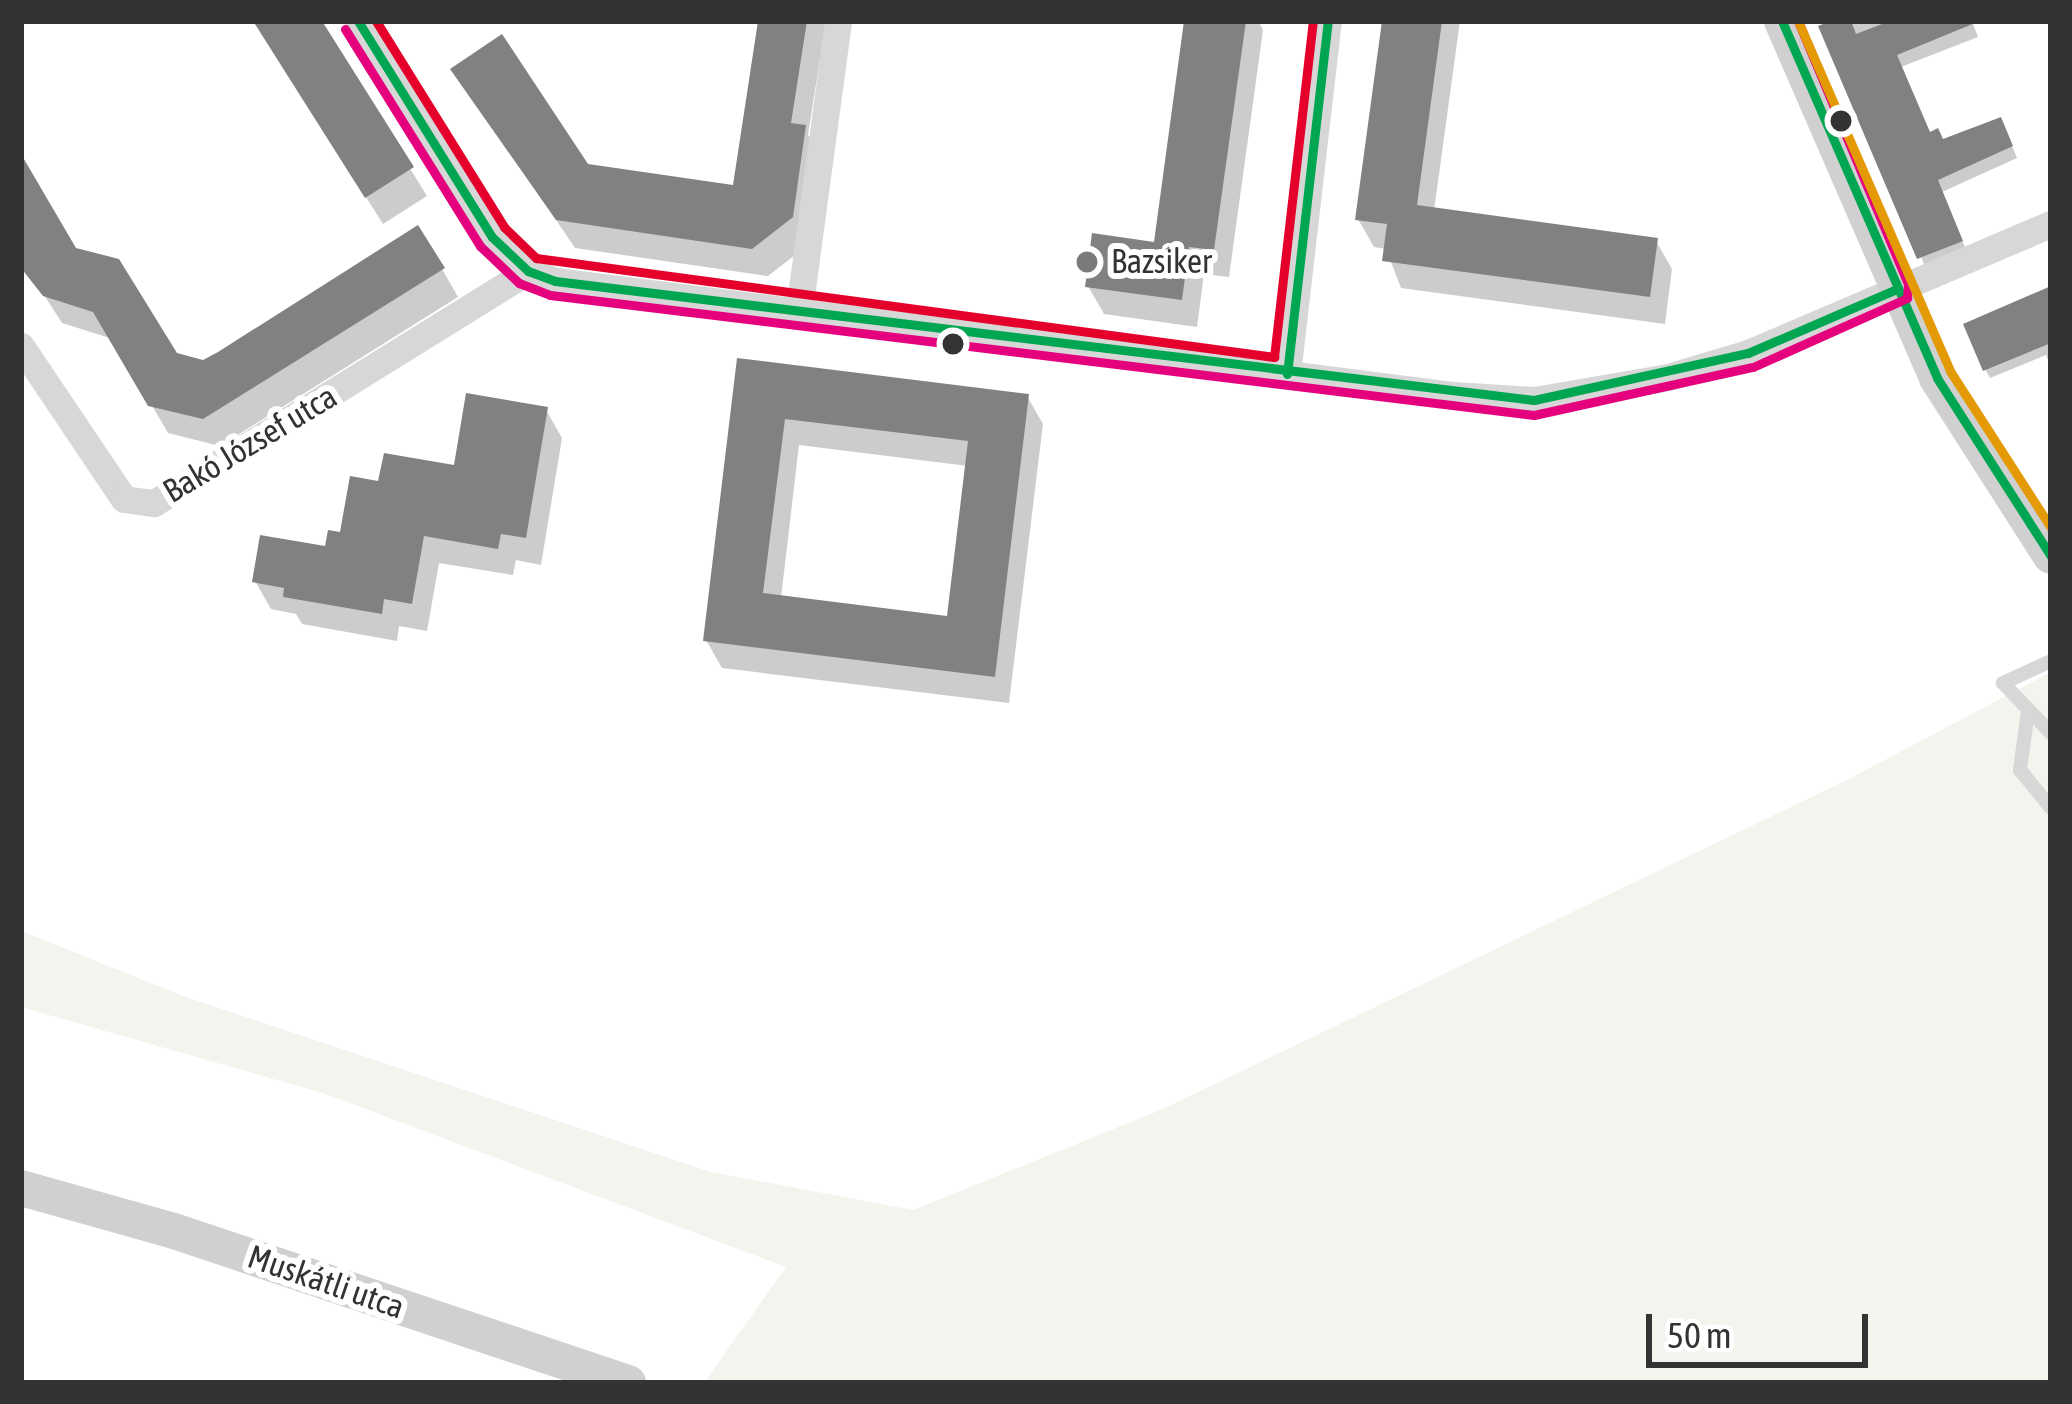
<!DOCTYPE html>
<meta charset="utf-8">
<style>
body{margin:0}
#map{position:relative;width:2072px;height:1404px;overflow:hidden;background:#fff;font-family:"Asap Condensed",sans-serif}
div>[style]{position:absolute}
.green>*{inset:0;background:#f1f5ed}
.shadow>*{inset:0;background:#0003}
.building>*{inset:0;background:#818181}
.service>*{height:14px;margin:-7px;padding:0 7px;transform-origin:7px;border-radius:7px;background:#d7d7d7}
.minor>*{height:27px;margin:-13.5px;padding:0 13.5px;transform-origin:13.5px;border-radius:13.5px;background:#d7d7d7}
.secondary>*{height:36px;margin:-18px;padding:0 18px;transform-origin:18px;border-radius:18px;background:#d0d0d0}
.bus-1>*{height:9px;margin:-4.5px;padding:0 4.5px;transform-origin:4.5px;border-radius:4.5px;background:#00a651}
.bus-2>*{height:9px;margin:-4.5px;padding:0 4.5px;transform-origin:4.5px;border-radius:4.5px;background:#e5007d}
.bus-3>*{height:9px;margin:-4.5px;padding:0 4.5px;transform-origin:4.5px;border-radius:4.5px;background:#e4002b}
.bus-4>*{height:9px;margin:-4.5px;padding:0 4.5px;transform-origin:4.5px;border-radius:4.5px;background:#e39a05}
.dots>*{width:33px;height:33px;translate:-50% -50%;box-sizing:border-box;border:6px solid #fff;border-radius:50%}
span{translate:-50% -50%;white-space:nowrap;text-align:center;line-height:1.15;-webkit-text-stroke:12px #fff;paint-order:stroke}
.poi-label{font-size:33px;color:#333}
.left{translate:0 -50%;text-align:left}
.street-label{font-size:33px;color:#333}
.frame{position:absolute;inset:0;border:24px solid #333;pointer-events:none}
.scale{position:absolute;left:1646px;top:1314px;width:222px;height:54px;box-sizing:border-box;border:6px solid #333;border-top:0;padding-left:15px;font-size:36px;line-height:42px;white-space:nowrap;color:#333;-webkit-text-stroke:9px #fff;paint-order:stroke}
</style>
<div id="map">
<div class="green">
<div style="clip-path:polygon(2051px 672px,2051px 1383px,704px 1383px,786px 1267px,326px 1094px,21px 1007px,21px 931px,183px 996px,711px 1172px,913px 1210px,1163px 1109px,1847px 780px)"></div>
</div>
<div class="shadow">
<div style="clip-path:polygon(255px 21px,319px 21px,427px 196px,383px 224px)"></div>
<div style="clip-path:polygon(761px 21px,826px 21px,808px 135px,820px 155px,808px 245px,768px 276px,575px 248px,454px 70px,586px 166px,736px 188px)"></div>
<div style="clip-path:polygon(1187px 21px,1258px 21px,1263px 30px,1229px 277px,1204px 274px,1197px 327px,1104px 314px,1088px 286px,1156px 245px)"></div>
<div style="clip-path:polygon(1385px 21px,1460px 21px,1434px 211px,1656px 241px,1672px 269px,1665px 324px,1401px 288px,1386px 249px,1374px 247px,1358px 219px)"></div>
<div style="clip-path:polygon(1827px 21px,1972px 21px,1978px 37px,1901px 67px,1930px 135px,1943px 142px,2006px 131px,2017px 158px,1942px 192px,1967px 252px,1926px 269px)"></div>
<div style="clip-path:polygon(21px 160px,74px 251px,175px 356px,204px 363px,442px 269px,458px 297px,220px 446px,168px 433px,113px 339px,62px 323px,21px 259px)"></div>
<div style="clip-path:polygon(2051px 290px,2051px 368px,2046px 355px,1990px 378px,1985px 369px)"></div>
<div style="clip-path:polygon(evenodd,740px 361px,1027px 396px,1043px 424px,1009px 703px,722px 668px,706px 640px,740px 361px,799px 445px,968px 466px,950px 620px,781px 598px,799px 445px)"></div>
<div style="clip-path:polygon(546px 410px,562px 438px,541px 565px,516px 560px,513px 575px,439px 563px,427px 631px,399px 626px,397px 641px,302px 624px,296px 614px,271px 609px,255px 581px,327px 550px,381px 484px,456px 468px)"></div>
</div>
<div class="building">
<div style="clip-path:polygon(253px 21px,322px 21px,414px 167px,365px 198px)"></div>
<div style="clip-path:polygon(758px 21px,807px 21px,791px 123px,806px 125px,793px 217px,752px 249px,556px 220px,450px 69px,502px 34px,588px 164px,733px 185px)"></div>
<div style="clip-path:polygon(1184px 21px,1246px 21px,1214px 250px,1189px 247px,1182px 300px,1085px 287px,1092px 233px,1154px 242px)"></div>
<div style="clip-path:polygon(1382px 21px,1442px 21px,1417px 205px,1658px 238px,1650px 297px,1382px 261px,1387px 224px,1355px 220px)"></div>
<div style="clip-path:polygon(1831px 21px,1851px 21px,1856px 34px,1890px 21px,1980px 21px,1897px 55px,1930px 132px,1938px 128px,1943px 139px,2001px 117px,2013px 146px,1938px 180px,1963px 241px,1917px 259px,1818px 26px)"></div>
<div style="clip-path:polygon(21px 154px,76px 248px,119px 259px,177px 353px,203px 360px,218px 352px,418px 225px,445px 268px,203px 419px,148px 406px,93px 312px,43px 296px,21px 268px)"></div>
<div style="clip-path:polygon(2051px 286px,2051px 343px,1983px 371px,1963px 324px)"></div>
<div style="clip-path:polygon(evenodd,737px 358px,1029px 394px,995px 677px,703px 641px,737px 358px,785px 419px,968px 441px,947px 616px,763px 593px,785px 419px)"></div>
<div style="clip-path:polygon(466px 393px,548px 407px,526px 538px,501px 534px,498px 549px,424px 536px,412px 604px,384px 599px,382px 614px,283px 597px,284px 588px,252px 582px,260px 535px,325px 546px,328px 530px,340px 532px,350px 476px,378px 481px,384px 453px,454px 465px)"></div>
</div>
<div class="service">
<div style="left:2051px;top:661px;width:53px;rotate:155.4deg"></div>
<div style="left:2003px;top:683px;width:69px;rotate:46.2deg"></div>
<div style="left:2028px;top:712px;width:59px;rotate:97.9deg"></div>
<div style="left:2020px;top:770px;width:49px;rotate:50.8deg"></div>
</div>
<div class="minor">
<div style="left:358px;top:21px;width:254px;rotate:58.2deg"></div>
<div style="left:492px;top:237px;width:50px;rotate:43.4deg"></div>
<div style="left:528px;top:271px;width:29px;rotate:20deg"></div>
<div style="left:555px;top:281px;width:906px;rotate:7.23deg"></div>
<div style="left:1454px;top:395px;width:80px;rotate:3.6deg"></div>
<div style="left:1534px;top:400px;width:136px;rotate:-9.7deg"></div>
<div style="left:1668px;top:377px;width:84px;rotate:-16.7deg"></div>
<div style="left:1748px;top:353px;width:329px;rotate:-23.1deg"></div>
<div style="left:799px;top:310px;width:292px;rotate:-82.3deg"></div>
<div style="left:21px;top:346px;width:184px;rotate:56.1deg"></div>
<div style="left:124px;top:499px;width:30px;rotate:8deg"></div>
<div style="left:154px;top:503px;width:440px;rotate:-31.8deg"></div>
<div style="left:1287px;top:374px;width:355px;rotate:-83.4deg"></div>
</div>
<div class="secondary">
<div style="left:1782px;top:21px;width:389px;rotate:66.5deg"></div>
<div style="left:1937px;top:378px;width:211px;rotate:57.4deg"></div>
<div style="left:21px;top:1188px;width:159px;rotate:15.7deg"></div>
<div style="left:174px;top:1231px;width:479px;rotate:18.5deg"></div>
</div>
<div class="bus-1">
<div style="left:358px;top:21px;width:254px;rotate:58.2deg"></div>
<div style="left:492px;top:237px;width:50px;rotate:43.4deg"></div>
<div style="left:528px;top:271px;width:29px;rotate:20deg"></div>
<div style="left:555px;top:281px;width:986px;rotate:6.93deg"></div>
<div style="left:1534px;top:400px;width:219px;rotate:-12.4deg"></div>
<div style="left:1748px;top:353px;width:159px;rotate:-23.3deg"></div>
<div style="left:1782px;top:21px;width:389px;rotate:66.5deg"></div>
<div style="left:1937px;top:378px;width:211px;rotate:57.4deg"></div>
<div style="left:1287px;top:374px;width:355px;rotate:-83.4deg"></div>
</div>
<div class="bus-2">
<div style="left:345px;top:29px;width:256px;rotate:58.1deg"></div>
<div style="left:480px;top:246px;width:54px;rotate:43.5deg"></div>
<div style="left:519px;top:283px;width:33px;rotate:21deg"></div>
<div style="left:550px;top:295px;width:991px;rotate:6.95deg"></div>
<div style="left:1534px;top:415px;width:224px;rotate:-12.4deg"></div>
<div style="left:1753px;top:367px;width:169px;rotate:-24.1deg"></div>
<div style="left:1907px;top:298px;width:14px;rotate:-86deg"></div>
<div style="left:1908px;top:284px;width:285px;rotate:-112.7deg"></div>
</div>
<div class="bus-3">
<div style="left:376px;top:21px;width:243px;rotate:58.1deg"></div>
<div style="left:504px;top:227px;width:45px;rotate:44.1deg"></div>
<div style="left:536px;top:258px;width:745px;rotate:7.64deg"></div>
<div style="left:1274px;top:357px;width:338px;rotate:-83.4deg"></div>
</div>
<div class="bus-4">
<div style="left:1798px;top:21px;width:382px;rotate:66.5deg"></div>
<div style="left:1950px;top:371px;width:187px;rotate:57.2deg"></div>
</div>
<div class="dots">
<div style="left:1841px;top:121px;background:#333"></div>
<div style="left:1087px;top:262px;background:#7a7a7a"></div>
<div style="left:953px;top:344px;background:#333"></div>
</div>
<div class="poi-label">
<span class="left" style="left:1111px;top:262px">Bazsiker</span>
</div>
<div class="street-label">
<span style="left:250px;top:444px;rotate:-31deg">Bakó József utca</span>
<span style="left:326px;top:1282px;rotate:19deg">Muskátli utca</span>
</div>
<div class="frame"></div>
<div class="scale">50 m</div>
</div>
